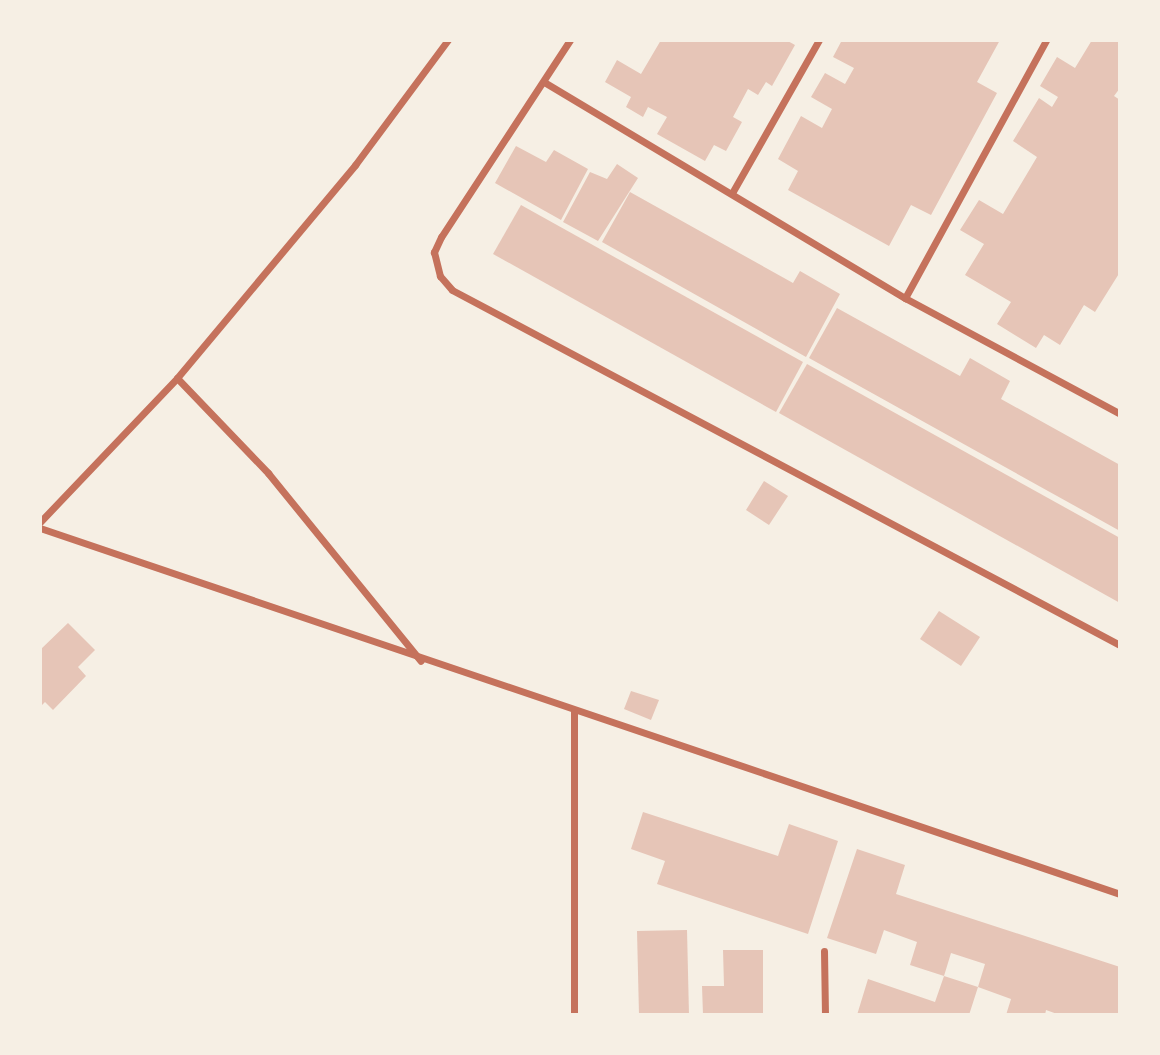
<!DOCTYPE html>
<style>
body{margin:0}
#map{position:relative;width:1160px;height:1055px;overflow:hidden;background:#f6efe4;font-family:Inter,sans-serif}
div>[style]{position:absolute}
.building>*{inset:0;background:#e6c5b7}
.minor>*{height:7px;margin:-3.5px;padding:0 3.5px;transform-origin:3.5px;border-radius:3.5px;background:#c5725c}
span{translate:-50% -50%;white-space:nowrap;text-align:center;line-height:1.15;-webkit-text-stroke:5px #f6efe4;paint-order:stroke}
.frame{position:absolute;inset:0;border:42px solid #f6efe4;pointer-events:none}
</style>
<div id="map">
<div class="building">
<div style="clip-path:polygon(661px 40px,786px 40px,795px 45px,772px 86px,766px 82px,758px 95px,748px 89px,733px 117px,742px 122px,726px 151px,714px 145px,705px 161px,657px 134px,667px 117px,648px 107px,643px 117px,626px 107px,631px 97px,605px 82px,617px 60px,641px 74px)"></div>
<div style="clip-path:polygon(842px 40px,1000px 40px,977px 82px,997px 93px,931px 215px,911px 205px,889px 246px,788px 190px,798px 171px,778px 159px,801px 116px,822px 128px,832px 109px,811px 97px,825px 73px,845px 84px,854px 68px,833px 57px)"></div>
<div style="clip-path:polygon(1092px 40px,1120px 42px,1120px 88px,1114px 96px,1120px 100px,1120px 272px,1095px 312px,1084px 305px,1060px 345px,1044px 335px,1036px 348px,997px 324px,1011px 302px,965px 275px,984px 244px,960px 230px,979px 200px,1003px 214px,1037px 157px,1013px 141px,1039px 98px,1052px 107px,1058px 97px,1040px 86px,1057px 57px,1075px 68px)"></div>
<div style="clip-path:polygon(516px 146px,546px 162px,554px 150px,588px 169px,561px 220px,495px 183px)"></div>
<div style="clip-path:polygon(617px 164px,638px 178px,598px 241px,563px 222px,590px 172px,607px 179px)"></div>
<div style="clip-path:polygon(630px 192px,793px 283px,800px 271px,840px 294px,806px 357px,602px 242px)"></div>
<div style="clip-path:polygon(521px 205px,803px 362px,776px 412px,493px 254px)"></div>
<div style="clip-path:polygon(837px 308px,960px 376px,970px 358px,1010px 381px,1001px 399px,1120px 465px,1120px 531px,809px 358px)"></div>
<div style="clip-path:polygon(807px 364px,1120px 538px,1120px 603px,779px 413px)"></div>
<div style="clip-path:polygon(764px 481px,788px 496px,769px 525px,746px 510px)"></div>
<div style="clip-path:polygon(939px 611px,980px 637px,961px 666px,920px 639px)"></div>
<div style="clip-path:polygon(68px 623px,95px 650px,78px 667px,86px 676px,53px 710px,45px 702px,40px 707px,40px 650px)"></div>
<div style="clip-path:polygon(631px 691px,659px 700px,651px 720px,624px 709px)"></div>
<div style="clip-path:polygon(643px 812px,778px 856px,789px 824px,838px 841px,808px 934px,657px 884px,665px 861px,631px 849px)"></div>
<div style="clip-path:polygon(857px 849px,905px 865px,896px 894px,1120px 967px,1120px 1015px,1060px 1015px,1046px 1010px,1045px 1015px,1006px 1015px,1011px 999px,978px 987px,985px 964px,951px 953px,944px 976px,910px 965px,917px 942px,884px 930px,876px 954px,827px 938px)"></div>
<div style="clip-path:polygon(687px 930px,689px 1015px,639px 1015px,637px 931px)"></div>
<div style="clip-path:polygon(723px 950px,763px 950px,763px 1015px,703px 1015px,702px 986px,724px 986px)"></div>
<div style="clip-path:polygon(944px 976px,978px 987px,969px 1015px,857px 1015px,868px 979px,935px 1002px)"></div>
</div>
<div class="minor">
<div style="left:570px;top:40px;width:235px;rotate:123.2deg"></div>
<div style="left:441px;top:237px;width:17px;rotate:115deg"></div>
<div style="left:434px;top:252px;width:25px;rotate:76deg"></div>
<div style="left:440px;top:276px;width:18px;rotate:49deg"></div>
<div style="left:452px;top:290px;width:756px;rotate:27.99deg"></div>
<div style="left:544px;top:82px;width:421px;rotate:30.9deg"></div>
<div style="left:905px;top:298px;width:244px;rotate:28.3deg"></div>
<div style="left:732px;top:193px;width:176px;rotate:-60.4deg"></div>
<div style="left:905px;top:298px;width:294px;rotate:-61.3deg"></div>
<div style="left:177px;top:378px;width:132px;rotate:46.2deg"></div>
<div style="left:268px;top:473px;width:242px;rotate:50.9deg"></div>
<div style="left:40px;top:522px;width:199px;rotate:-46.4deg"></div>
<div style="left:177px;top:378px;width:278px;rotate:-50.1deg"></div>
<div style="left:355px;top:165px;width:156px;rotate:-53.4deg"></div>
<div style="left:40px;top:528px;width:1140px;rotate:18.72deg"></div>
<div style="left:574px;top:711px;width:304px;rotate:90deg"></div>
<div style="left:824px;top:951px;width:64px;rotate:89.1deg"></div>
</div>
<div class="frame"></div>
</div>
